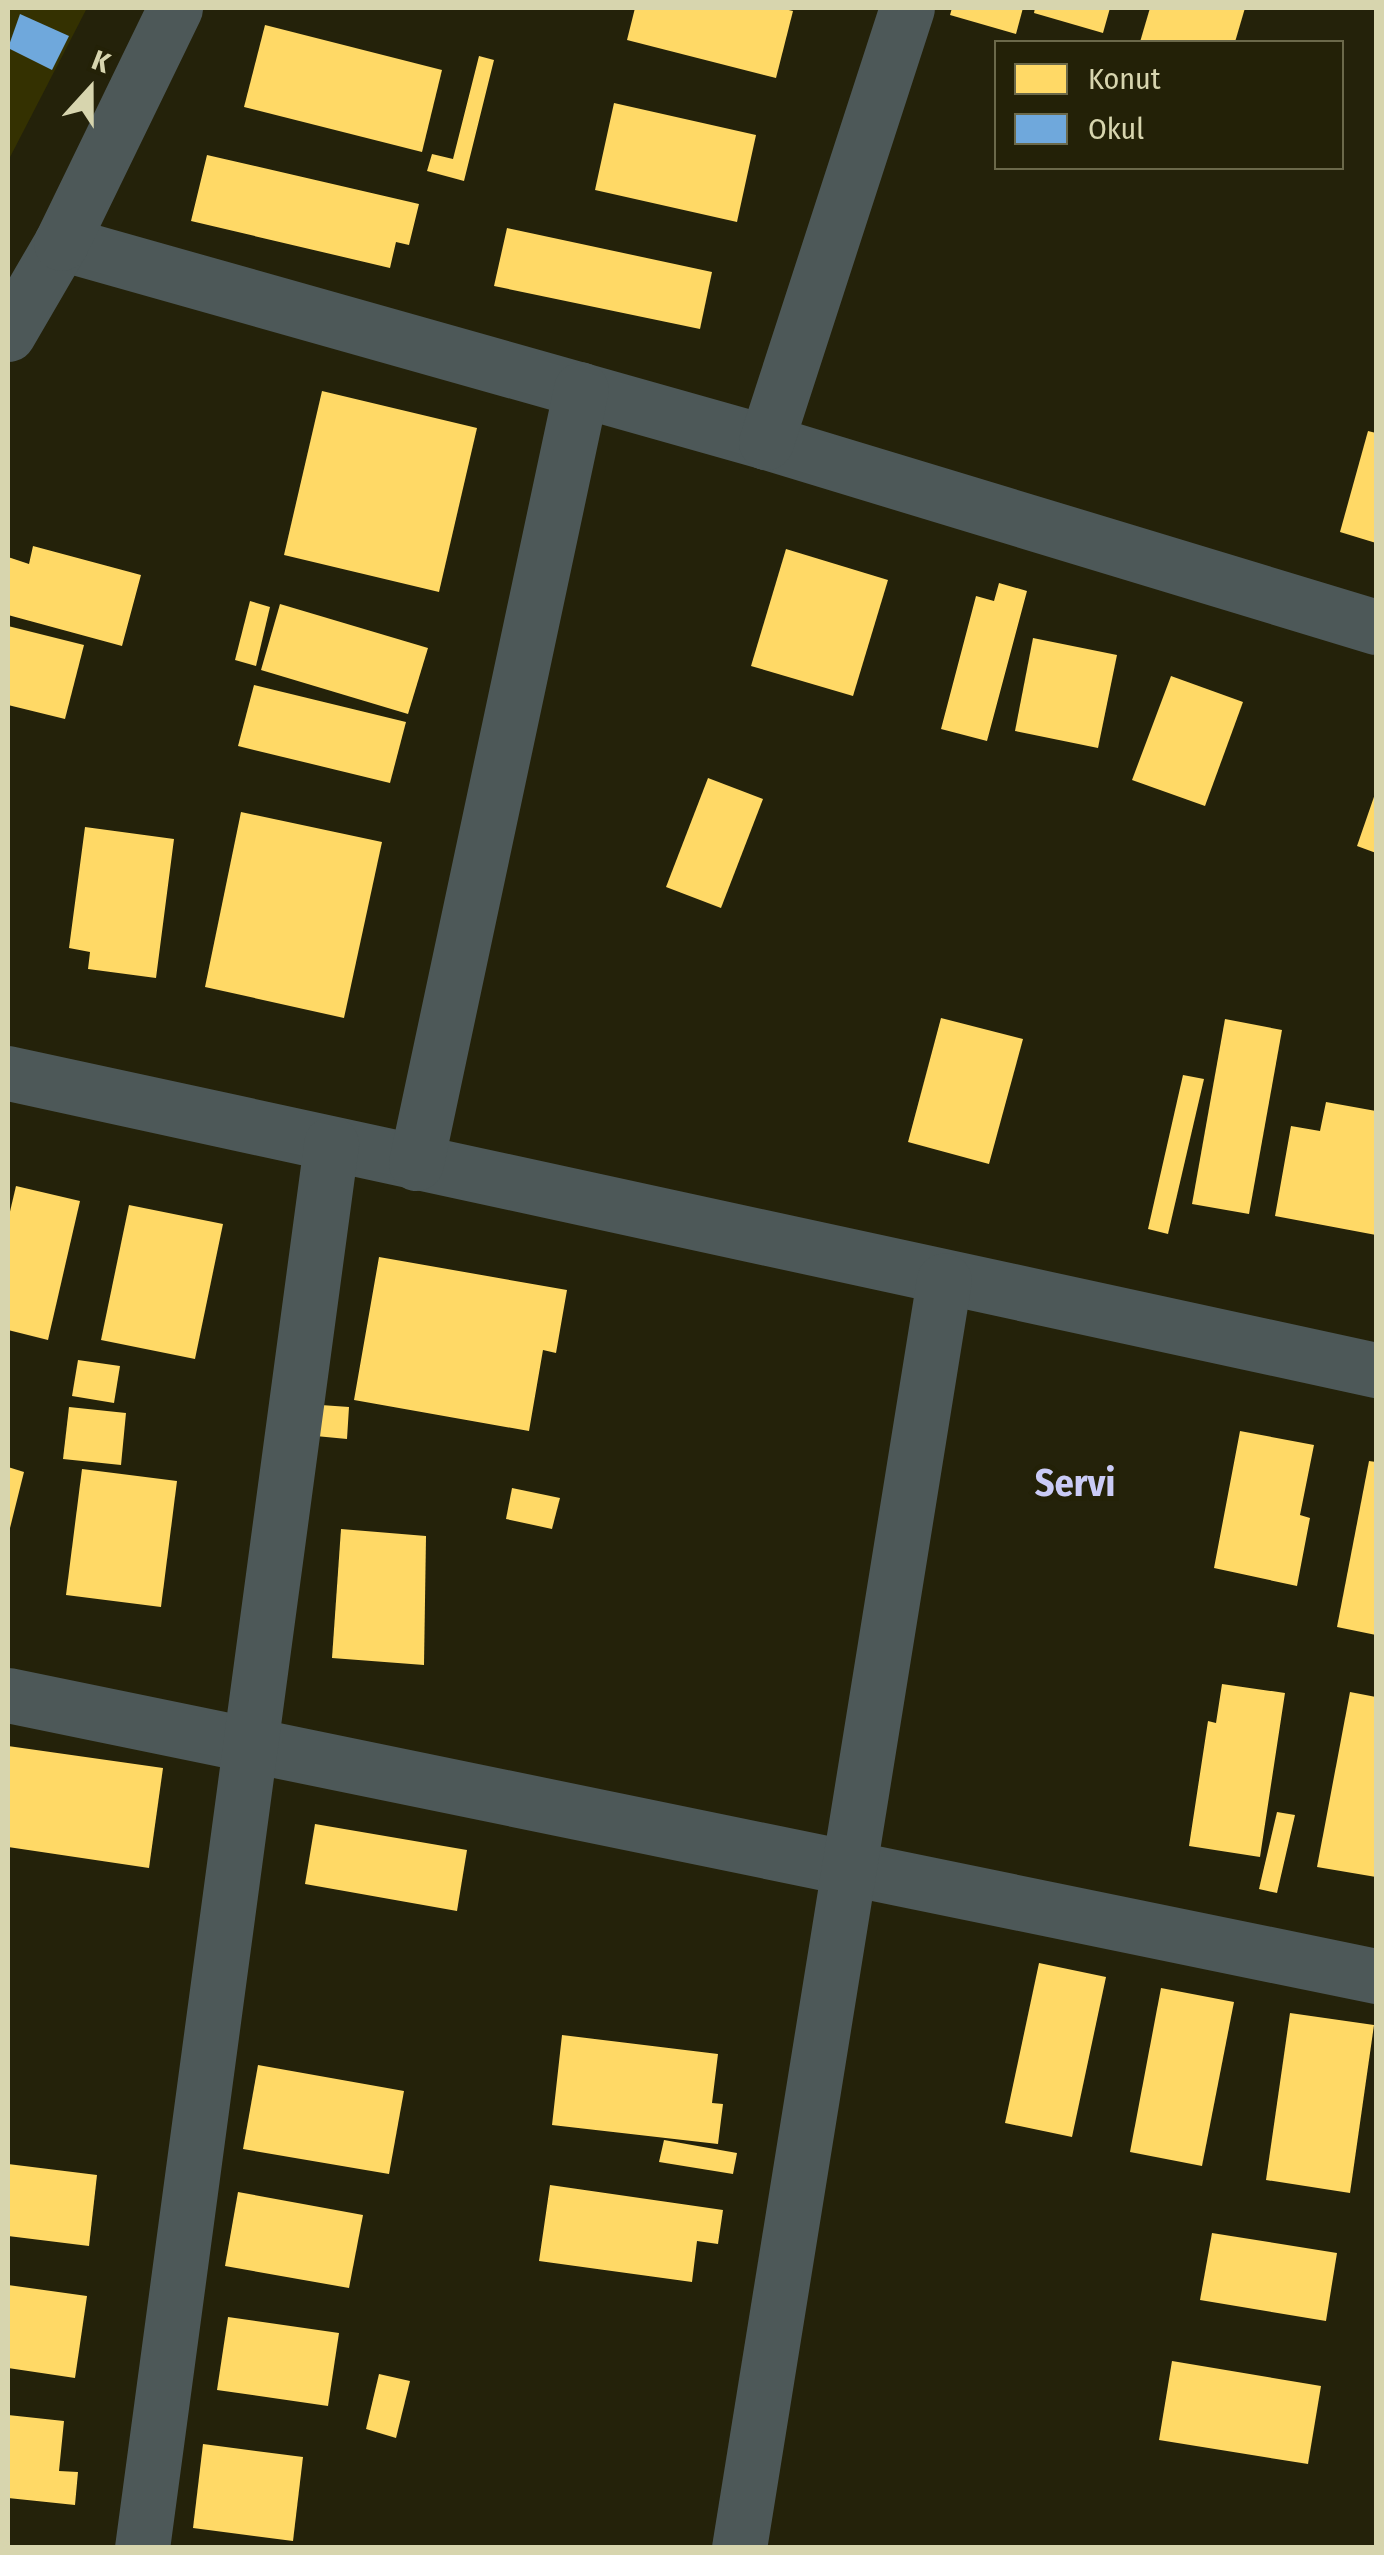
<!DOCTYPE html>
<style>
body{margin:0}
#map{position:relative;width:1384px;height:2555px;overflow:hidden;background:#24220a;font-family:"Fira Sans Condensed",sans-serif}
div>[style]{position:absolute}
.built>*{inset:0;background:#343101}
.homes>*{inset:0;background:#ffd966}
.schools>*{inset:0;background:#6fa8dc}
.minor>*{height:55px;margin:-27.5px;padding:0 27.5px;transform-origin:27.5px;border-radius:27.5px;background:#4d5858}
span{translate:-50% -50%;white-space:nowrap;text-align:center;line-height:1.15;-webkit-text-stroke:10px #232107;paint-order:stroke}
.district-label{font-size:38px;color:#cacbf6;font-weight:700}
.frame{position:absolute;inset:0;border:10px solid #d7d5ae;pointer-events:none}
.legend{position:absolute;left:994px;top:40px;width:350px;height:130px;box-sizing:border-box;background:#232107;border:2px solid #6b694a;margin:0;padding:12px 18px;list-style:none;font-size:30px;color:#d7d5ae}
.legend li{display:flex;align-items:center;gap:20px;height:50px}
.legend b{width:50px;border:2px solid #6b694a}
.north{position:absolute;left:40px;top:40px;width:100px;height:100px;-webkit-text-stroke:8px #232107;paint-order:stroke;rotate:21deg;font-size:28px;font-weight:700;line-height:40px;text-align:center;color:#d7d5ae}
.north::after{content:'';display:block;margin:auto;width:35px;height:45px;background:#d7d5ae;clip-path:polygon(50% 0,100% 100%,50% 72%,0 100%)}
</style>
<div id="map">
<div class="built">
<div style="clip-path:polygon(8px 8px,87px 8px,8px 161px)"></div>
</div>
<div class="homes">
<div style="clip-path:polygon(635px 8px,780px 8px,793px 11px,776px 78px,627px 40px)"></div>
<div style="clip-path:polygon(952px 8px,1023px 8px,1016px 34px,950px 15px)"></div>
<div style="clip-path:polygon(1035px 8px,1110px 8px,1103px 33px,1034px 13px)"></div>
<div style="clip-path:polygon(1150px 8px,1245px 8px,1235px 42px,1140px 42px)"></div>
<div style="clip-path:polygon(265px 25px,442px 70px,422px 152px,244px 107px)"></div>
<div style="clip-path:polygon(479px 56px,494px 60px,464px 181px,427px 171px,432px 154px,453px 159px)"></div>
<div style="clip-path:polygon(614px 103px,756px 135px,737px 222px,595px 190px)"></div>
<div style="clip-path:polygon(207px 155px,419px 204px,409px 245px,396px 242px,390px 268px,191px 221px)"></div>
<div style="clip-path:polygon(507px 228px,712px 272px,700px 329px,494px 286px)"></div>
<div style="clip-path:polygon(322px 391px,477px 428px,439px 592px,284px 555px)"></div>
<div style="clip-path:polygon(1368px 431px,1376px 433px,1376px 543px,1340px 532px)"></div>
<div style="clip-path:polygon(33px 546px,141px 575px,122px 646px,8px 615px,8px 557px,29px 564px)"></div>
<div style="clip-path:polygon(786px 549px,888px 580px,853px 696px,751px 666px)"></div>
<div style="clip-path:polygon(999px 583px,1027px 591px,987px 741px,941px 729px,976px 596px,994px 601px)"></div>
<div style="clip-path:polygon(250px 601px,270px 607px,256px 666px,235px 660px)"></div>
<div style="clip-path:polygon(280px 604px,428px 648px,408px 714px,261px 670px)"></div>
<div style="clip-path:polygon(8px 626px,84px 645px,65px 719px,8px 705px)"></div>
<div style="clip-path:polygon(1033px 638px,1117px 655px,1098px 748px,1015px 731px)"></div>
<div style="clip-path:polygon(1171px 676px,1243px 702px,1205px 806px,1132px 780px)"></div>
<div style="clip-path:polygon(254px 685px,406px 722px,390px 783px,238px 746px)"></div>
<div style="clip-path:polygon(708px 778px,763px 799px,721px 908px,666px 887px)"></div>
<div style="clip-path:polygon(1376px 791px,1376px 853px,1357px 846px)"></div>
<div style="clip-path:polygon(241px 812px,382px 842px,344px 1018px,205px 987px)"></div>
<div style="clip-path:polygon(85px 827px,174px 839px,156px 978px,88px 969px,90px 952px,69px 948px)"></div>
<div style="clip-path:polygon(941px 1018px,1023px 1039px,989px 1164px,908px 1142px)"></div>
<div style="clip-path:polygon(1225px 1019px,1282px 1030px,1249px 1214px,1192px 1204px)"></div>
<div style="clip-path:polygon(1183px 1075px,1204px 1079px,1168px 1234px,1148px 1229px)"></div>
<div style="clip-path:polygon(1326px 1102px,1376px 1111px,1376px 1235px,1275px 1216px,1291px 1126px,1320px 1131px)"></div>
<div style="clip-path:polygon(16px 1186px,80px 1201px,48px 1340px,8px 1330px,8px 1220px)"></div>
<div style="clip-path:polygon(129px 1205px,223px 1224px,195px 1359px,101px 1340px)"></div>
<div style="clip-path:polygon(379px 1257px,567px 1290px,556px 1353px,543px 1350px,529px 1431px,354px 1400px)"></div>
<div style="clip-path:polygon(78px 1360px,120px 1366px,114px 1403px,72px 1396px)"></div>
<div style="clip-path:polygon(307px 1404px,349px 1407px,347px 1439px,305px 1435px)"></div>
<div style="clip-path:polygon(69px 1407px,126px 1413px,121px 1465px,63px 1459px)"></div>
<div style="clip-path:polygon(1240px 1431px,1314px 1445px,1300px 1515px,1310px 1518px,1297px 1586px,1214px 1568px)"></div>
<div style="clip-path:polygon(1369px 1461px,1376px 1462px,1376px 1635px,1337px 1627px)"></div>
<div style="clip-path:polygon(8px 1467px,24px 1472px,9px 1532px,8px 1532px)"></div>
<div style="clip-path:polygon(82px 1469px,177px 1481px,161px 1607px,66px 1595px)"></div>
<div style="clip-path:polygon(512px 1488px,560px 1498px,552px 1529px,506px 1519px)"></div>
<div style="clip-path:polygon(341px 1529px,426px 1536px,424px 1665px,332px 1658px)"></div>
<div style="clip-path:polygon(1222px 1684px,1285px 1693px,1260px 1857px,1189px 1846px,1208px 1721px,1216px 1723px)"></div>
<div style="clip-path:polygon(1350px 1692px,1376px 1697px,1376px 1877px,1317px 1867px)"></div>
<div style="clip-path:polygon(8px 1746px,163px 1768px,149px 1868px,8px 1847px)"></div>
<div style="clip-path:polygon(1277px 1812px,1295px 1815px,1277px 1893px,1259px 1889px)"></div>
<div style="clip-path:polygon(315px 1824px,467px 1850px,457px 1911px,305px 1884px)"></div>
<div style="clip-path:polygon(1039px 1963px,1106px 1977px,1072px 2137px,1005px 2123px)"></div>
<div style="clip-path:polygon(1161px 1988px,1234px 2002px,1202px 2166px,1130px 2152px)"></div>
<div style="clip-path:polygon(1290px 2013px,1374px 2025px,1350px 2193px,1266px 2180px)"></div>
<div style="clip-path:polygon(562px 2035px,718px 2054px,712px 2103px,723px 2104px,718px 2144px,552px 2125px)"></div>
<div style="clip-path:polygon(258px 2065px,404px 2091px,389px 2174px,243px 2149px)"></div>
<div style="clip-path:polygon(664px 2140px,737px 2153px,733px 2174px,659px 2162px)"></div>
<div style="clip-path:polygon(8px 2164px,97px 2175px,89px 2246px,8px 2236px)"></div>
<div style="clip-path:polygon(550px 2185px,723px 2210px,718px 2244px,697px 2241px,692px 2282px,539px 2261px)"></div>
<div style="clip-path:polygon(238px 2192px,363px 2215px,349px 2288px,225px 2266px)"></div>
<div style="clip-path:polygon(1212px 2233px,1337px 2253px,1326px 2321px,1200px 2300px)"></div>
<div style="clip-path:polygon(8px 2285px,87px 2296px,75px 2378px,8px 2368px)"></div>
<div style="clip-path:polygon(228px 2317px,339px 2333px,328px 2406px,217px 2390px)"></div>
<div style="clip-path:polygon(1172px 2361px,1321px 2386px,1308px 2464px,1159px 2440px)"></div>
<div style="clip-path:polygon(379px 2374px,410px 2381px,396px 2438px,366px 2429px)"></div>
<div style="clip-path:polygon(8px 2415px,64px 2421px,59px 2471px,78px 2472px,75px 2505px,8px 2498px)"></div>
<div style="clip-path:polygon(203px 2444px,303px 2457px,293px 2541px,193px 2528px)"></div>
</div>
<div class="schools">
<div style="clip-path:polygon(20px 14px,69px 36px,52px 70px,8px 48px)"></div>
</div>
<div class="minor">
<div style="left:61px;top:243px;width:733px;rotate:15.76deg"></div>
<div style="left:766px;top:442px;width:637px;rotate:16.87deg"></div>
<div style="left:8px;top:334px;width:105px;rotate:-59.8deg"></div>
<div style="left:61px;top:243px;width:261px;rotate:-64.1deg"></div>
<div style="left:766px;top:442px;width:456px;rotate:-72deg"></div>
<div style="left:8px;top:1073px;width:1400px;rotate:12.25deg"></div>
<div style="left:416px;top:1163px;width:791px;rotate:-77.97deg"></div>
<div style="left:8px;top:1695px;width:1397px;rotate:11.61deg"></div>
<div style="left:142px;top:2548px;width:1417px;rotate:-82.33deg"></div>
<div style="left:739px;top:2548px;width:1284px;rotate:-80.82deg"></div>
</div>
<div class="district-label">
<span style="left:1075px;top:1484px">Servi</span>
</div>
<div class="frame"></div>
<ul class="legend">
<li><b style="height:28px;background:#ffd966"></b>Konut</li>
<li><b style="height:28px;background:#6fa8dc"></b>Okul</li>
</ul>
<div class="north">K</div>
</div>
